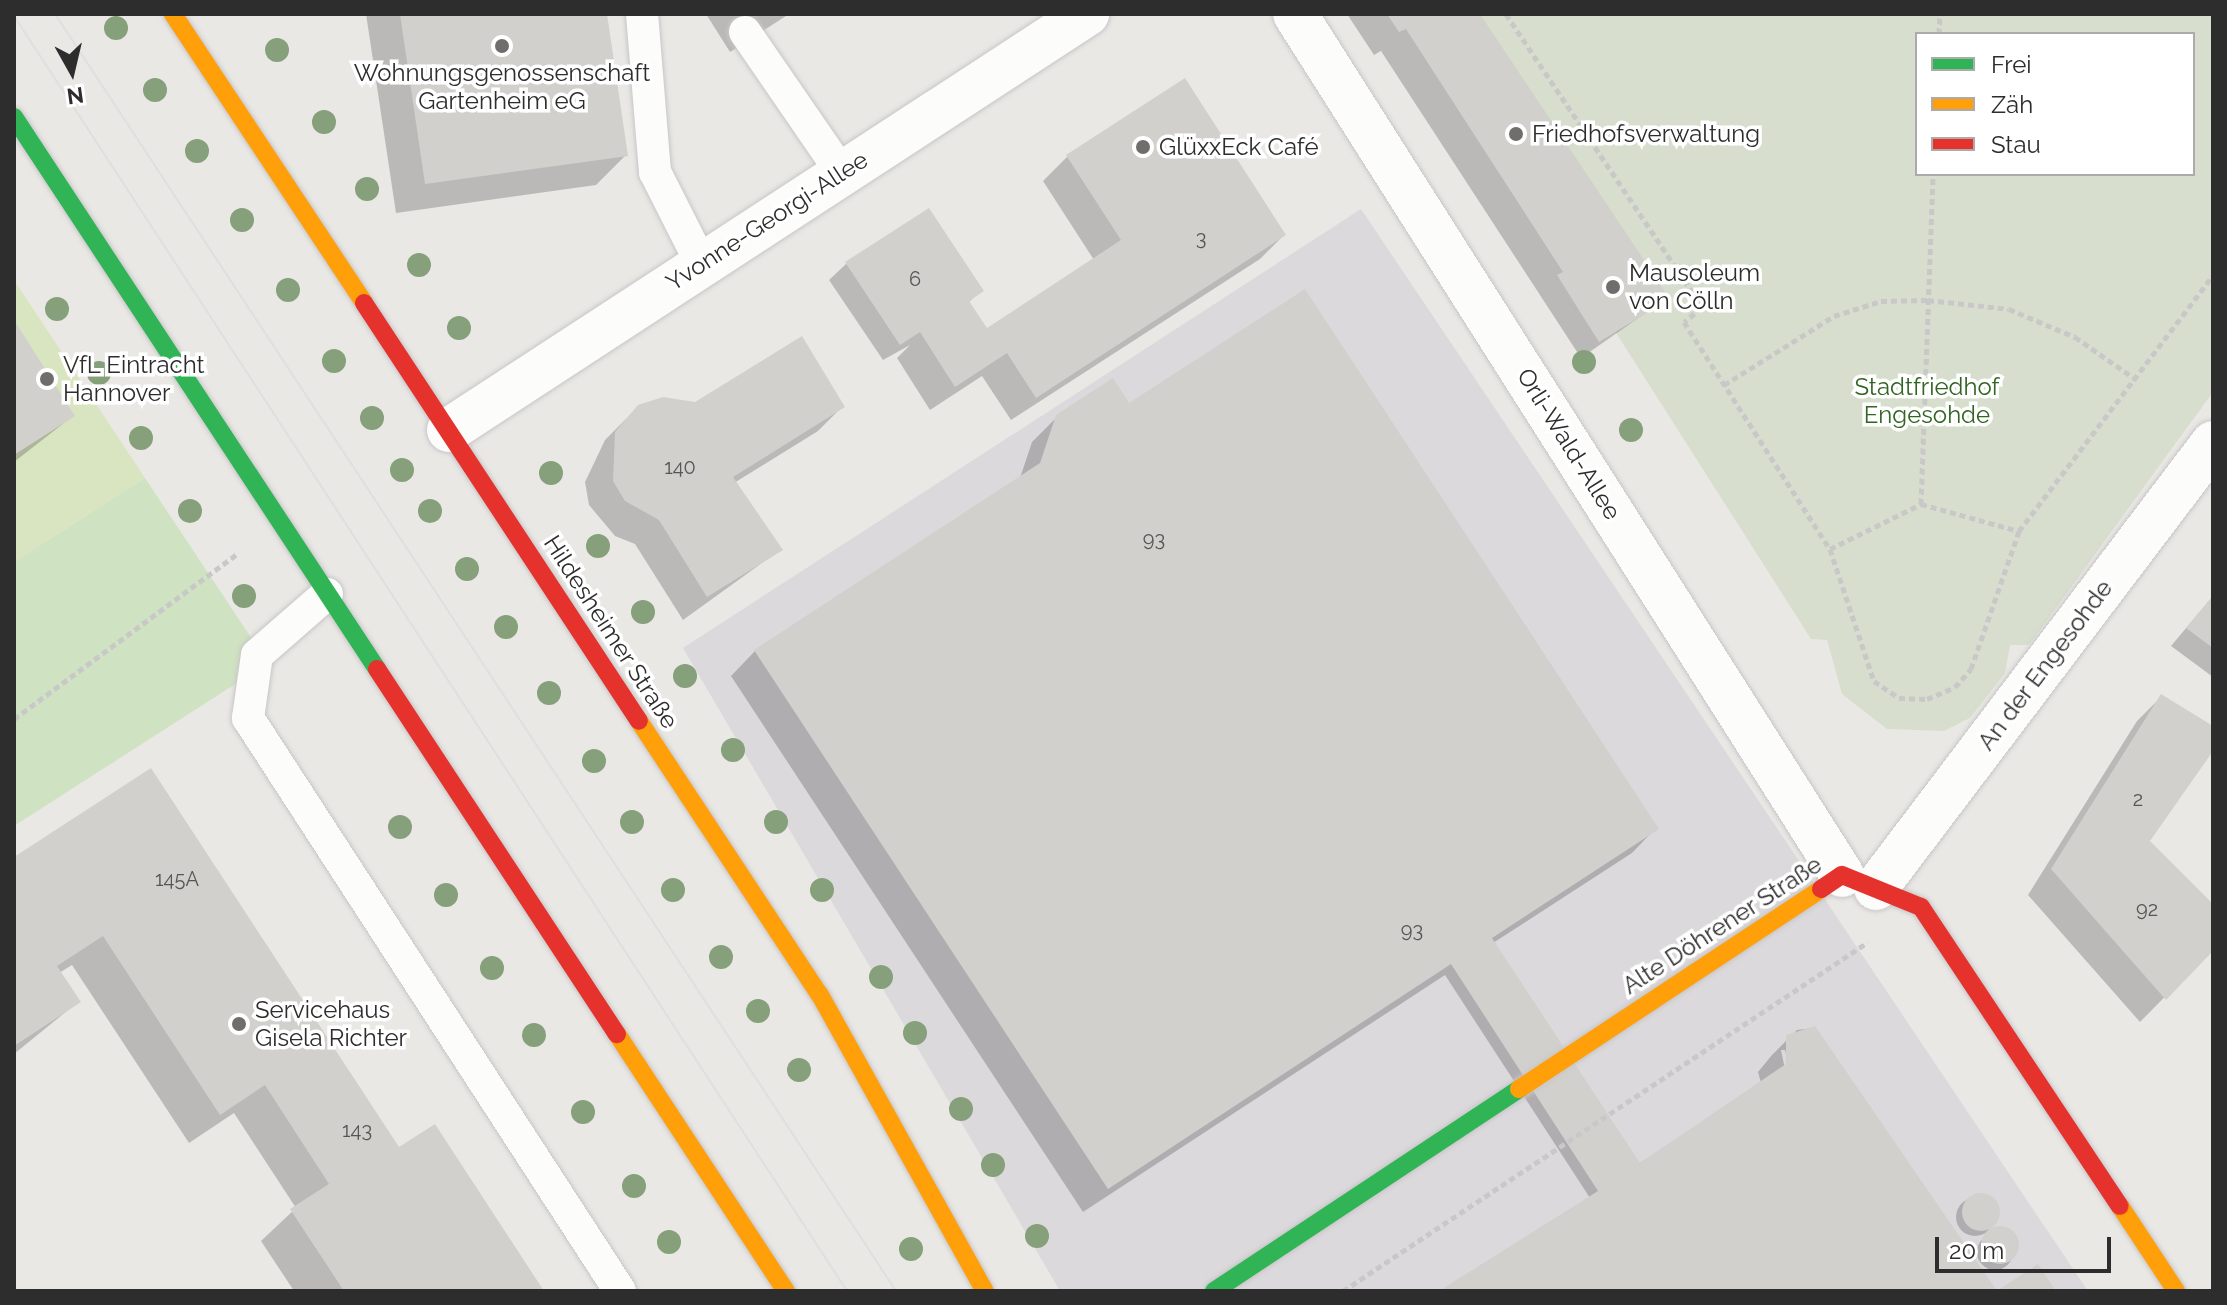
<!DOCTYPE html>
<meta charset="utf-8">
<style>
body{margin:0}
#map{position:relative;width:2227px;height:1305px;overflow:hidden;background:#eae8e5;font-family:Raleway,sans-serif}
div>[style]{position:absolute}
.industrial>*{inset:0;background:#dbd9db}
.green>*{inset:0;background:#cfe2c1}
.cemetery>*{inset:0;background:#d7decd}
.pitch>*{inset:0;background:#d8e5c0}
.shadow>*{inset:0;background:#0003}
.round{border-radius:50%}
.building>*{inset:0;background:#d2d0cd}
.path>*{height:5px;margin-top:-2.5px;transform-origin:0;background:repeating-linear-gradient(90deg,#c8c8c8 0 6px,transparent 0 10px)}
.roads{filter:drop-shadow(0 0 2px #c7c6c7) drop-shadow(0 0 2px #c7c6c7)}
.lane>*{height:32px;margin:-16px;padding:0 16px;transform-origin:16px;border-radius:16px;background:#fcfcfb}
.street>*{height:44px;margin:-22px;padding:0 22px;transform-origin:22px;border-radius:22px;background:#fcfcfb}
.fast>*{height:18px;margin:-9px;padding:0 9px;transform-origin:9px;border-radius:9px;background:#30b455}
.slow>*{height:18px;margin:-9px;padding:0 9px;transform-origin:9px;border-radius:9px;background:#ff9f0a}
.jam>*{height:18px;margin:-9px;padding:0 9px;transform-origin:9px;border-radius:9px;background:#e5322d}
.tram>*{height:2px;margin:-1px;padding:0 1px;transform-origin:1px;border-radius:1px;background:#dfdfe0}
.trees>*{width:24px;height:24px;margin:-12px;border-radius:50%;background:#85a07a}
.dots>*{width:22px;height:22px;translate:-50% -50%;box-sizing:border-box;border:4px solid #fff;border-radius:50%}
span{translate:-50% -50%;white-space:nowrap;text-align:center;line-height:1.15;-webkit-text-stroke:7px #fff;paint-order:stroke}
.number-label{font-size:20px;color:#575656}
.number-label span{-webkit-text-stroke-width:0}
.poi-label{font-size:24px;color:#2d2d2d}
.left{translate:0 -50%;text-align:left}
.street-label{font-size:24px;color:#2d2d2d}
.park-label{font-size:24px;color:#326523}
.frame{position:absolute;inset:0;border:16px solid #2d2d2d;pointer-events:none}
.legend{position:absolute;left:1915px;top:32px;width:280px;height:144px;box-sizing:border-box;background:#fff;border:2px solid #ababab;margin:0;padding:10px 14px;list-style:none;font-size:24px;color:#2d2d2d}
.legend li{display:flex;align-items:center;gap:16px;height:40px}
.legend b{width:40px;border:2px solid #ababab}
.north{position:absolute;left:32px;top:32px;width:80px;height:80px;-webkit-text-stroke:6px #fff;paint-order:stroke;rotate:172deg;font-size:22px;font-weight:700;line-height:32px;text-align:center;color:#2d2d2d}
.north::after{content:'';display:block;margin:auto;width:28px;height:36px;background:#2d2d2d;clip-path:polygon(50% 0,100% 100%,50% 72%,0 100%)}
.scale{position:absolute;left:1935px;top:1237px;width:176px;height:36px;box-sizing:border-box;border:4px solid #2d2d2d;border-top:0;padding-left:10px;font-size:24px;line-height:28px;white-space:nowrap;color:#2d2d2d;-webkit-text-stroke:6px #fff;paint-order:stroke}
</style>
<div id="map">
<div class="industrial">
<div style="clip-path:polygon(1361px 209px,2088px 1291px,1060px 1291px,683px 648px)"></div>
</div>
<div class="green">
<div style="clip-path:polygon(145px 478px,268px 663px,14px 826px,14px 562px)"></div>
</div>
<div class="cemetery">
<div style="clip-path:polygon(evenodd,1413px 14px,2213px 14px,2213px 392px,2029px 645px,2010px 645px,2005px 673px,1970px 718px,1944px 731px,1887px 729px,1842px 694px,1827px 640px,1811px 639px,1413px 14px,1917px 34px,2193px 34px,2193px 174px,1917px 174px,1917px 34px)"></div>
</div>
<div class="pitch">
<div style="clip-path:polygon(14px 280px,145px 478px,14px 562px)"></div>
</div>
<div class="shadow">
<div style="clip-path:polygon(366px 14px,605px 14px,626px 155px,596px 185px,396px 213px)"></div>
<div style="clip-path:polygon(706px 14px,789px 14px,730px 52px)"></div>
<div style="clip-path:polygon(1347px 14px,1477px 14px,1667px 298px,1581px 358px,1381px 51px,1374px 55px)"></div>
<div style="clip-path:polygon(1067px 157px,1284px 235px,1260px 259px,1011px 420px,982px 376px,930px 410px,897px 358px,910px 345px,883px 360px,829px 280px,846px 264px,981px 290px,968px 303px,986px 330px,1094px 260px,1043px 181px)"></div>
<div style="clip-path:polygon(14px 324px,73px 416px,14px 462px)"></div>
<div style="clip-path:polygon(696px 404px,843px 406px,818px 431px,734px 483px,780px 550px,683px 620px,635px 544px,615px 536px,589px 505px,585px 482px,605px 440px,630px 415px)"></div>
<div style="clip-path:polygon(evenodd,1129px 406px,1656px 828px,1632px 853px,1493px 943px,1631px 1169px,1761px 1083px,1758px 1072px,1772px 1055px,1797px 1030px,1814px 1028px,1994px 1291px,1447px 1291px,1590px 1198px,1445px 975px,1083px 1212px,731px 676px,755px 651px,1020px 478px,1032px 442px,1057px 417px,1129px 406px,1781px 1050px,1785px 1050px,1790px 1073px,1786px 1074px,1781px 1050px)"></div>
<div style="clip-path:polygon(2213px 596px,2213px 677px,2171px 646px)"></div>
<div style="clip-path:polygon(2161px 697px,2213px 729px,2213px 749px,2147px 842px,2213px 907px,2213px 948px,2140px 1022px,2028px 895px,2137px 721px)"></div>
<div style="clip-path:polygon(14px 859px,398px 1149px,542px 1291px,294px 1291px,261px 1241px,296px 1208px,234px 1113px,189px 1143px,72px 965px,59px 973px,78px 1002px,14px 1054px)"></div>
<div class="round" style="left:1956px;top:1198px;width:38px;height:38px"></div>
<div class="round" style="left:1977px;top:1234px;width:36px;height:36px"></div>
</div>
<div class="building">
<div style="clip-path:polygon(400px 14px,607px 14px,628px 156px,425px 184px)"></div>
<div style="clip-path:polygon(1387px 14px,1480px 14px,1670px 299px,1599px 342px,1557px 275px,1563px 272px,1406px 29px,1399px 32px)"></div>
<div style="clip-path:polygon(1185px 78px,1286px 235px,1036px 398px,1007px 353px,955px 387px,920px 332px,900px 345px,845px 262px,929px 208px,984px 291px,969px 301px,987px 328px,1121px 240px,1066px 155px)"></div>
<div style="clip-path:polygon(1305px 289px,1659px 829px,1492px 938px,1640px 1163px,1786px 1064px,1786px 1035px,1815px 1026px,1997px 1291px,1439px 1291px,1598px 1191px,1451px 964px,1108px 1189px,754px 650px,1040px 463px,1056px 415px,1113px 378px,1129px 403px)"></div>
<div style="clip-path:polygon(14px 320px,75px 416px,14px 455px)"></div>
<div style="clip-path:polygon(802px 336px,845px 407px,733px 477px,783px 550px,707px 597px,659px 520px,625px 501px,613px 481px,615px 432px,638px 405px,663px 397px,695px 402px)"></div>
<div style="clip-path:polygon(2213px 596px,2213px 648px,2186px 628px)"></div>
<div style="clip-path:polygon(2161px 694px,2213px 726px,2213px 751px,2150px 841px,2213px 904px,2213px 951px,2166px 1000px,2051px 869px)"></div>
<div style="clip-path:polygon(151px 768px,399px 1147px,435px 1124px,544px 1291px,344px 1291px,290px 1209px,329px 1184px,265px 1085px,220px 1115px,103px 936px,57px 966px,81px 1002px,14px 1046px,14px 857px)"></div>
<div class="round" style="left:1962px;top:1193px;width:38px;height:38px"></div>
<div class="round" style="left:1981px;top:1226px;width:38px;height:38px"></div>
<div style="clip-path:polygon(2038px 1264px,2056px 1291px,1997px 1291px)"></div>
</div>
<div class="path">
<div style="left:1506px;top:14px;width:353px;rotate:56.2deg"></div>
<div style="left:1702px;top:307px;width:23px;rotate:140deg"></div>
<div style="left:1684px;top:322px;width:270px;rotate:57.3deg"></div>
<div style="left:1830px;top:549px;width:102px;rotate:-26.3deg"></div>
<div style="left:1921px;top:504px;width:102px;rotate:15.4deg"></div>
<div style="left:2019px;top:531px;width:321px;rotate:-52.8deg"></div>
<div style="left:1939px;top:34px;width:20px;rotate:-87deg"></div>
<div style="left:1724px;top:385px;width:130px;rotate:-32.1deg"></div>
<div style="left:1834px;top:316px;width:49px;rotate:-17.7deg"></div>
<div style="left:1881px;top:301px;width:47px;rotate:-1.2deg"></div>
<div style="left:1928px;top:300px;width:81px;rotate:6.3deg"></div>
<div style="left:2009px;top:309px;width:72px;rotate:23deg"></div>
<div style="left:2075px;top:337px;width:75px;rotate:34.7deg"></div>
<div style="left:1921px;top:504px;width:330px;rotate:-87.9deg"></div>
<div style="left:1830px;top:549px;width:139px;rotate:71.6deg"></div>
<div style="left:1874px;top:681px;width:30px;rotate:34deg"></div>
<div style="left:1899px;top:698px;width:28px;rotate:2deg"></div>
<div style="left:1927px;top:699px;width:30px;rotate:-23deg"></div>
<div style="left:1955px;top:687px;width:24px;rotate:-48deg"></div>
<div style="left:1971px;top:669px;width:146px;rotate:-70.8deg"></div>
<div style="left:14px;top:719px;width:277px;rotate:-36.5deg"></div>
<div style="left:1343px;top:1291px;width:630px;rotate:-33.61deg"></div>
</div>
<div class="roads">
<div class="lane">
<div style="left:642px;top:14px;width:159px;rotate:85.3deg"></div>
<div style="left:655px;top:172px;width:102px;rotate:63.2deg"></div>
<div style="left:745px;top:32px;width:171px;rotate:55.5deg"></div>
<div style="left:327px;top:594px;width:93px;rotate:138.9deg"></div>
<div style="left:257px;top:655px;width:64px;rotate:98.1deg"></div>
<div style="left:248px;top:718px;width:683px;rotate:57.01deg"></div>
</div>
<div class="street">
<div style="left:1295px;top:14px;width:1020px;rotate:57.57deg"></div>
<div style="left:449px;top:430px;width:762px;rotate:-33.11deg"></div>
<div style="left:1876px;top:888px;width:558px;rotate:-52.86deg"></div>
</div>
<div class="fast">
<div style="left:14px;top:117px;width:661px;rotate:56.67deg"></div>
<div style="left:1214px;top:1291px;width:366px;rotate:-33.5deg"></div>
</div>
<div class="slow">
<div style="left:173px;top:14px;width:346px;rotate:56.5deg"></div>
<div style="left:639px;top:721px;width:328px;rotate:56.6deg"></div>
<div style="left:820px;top:995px;width:339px;rotate:60.9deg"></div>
<div style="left:617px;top:1034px;width:308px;rotate:56.7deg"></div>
<div style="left:1519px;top:1089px;width:362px;rotate:-33.5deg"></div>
<div style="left:2120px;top:1206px;width:102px;rotate:56.6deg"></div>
</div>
<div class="jam">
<div style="left:364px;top:303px;width:500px;rotate:56.66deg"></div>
<div style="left:377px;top:669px;width:437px;rotate:56.7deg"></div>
<div style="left:1821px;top:889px;width:25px;rotate:-34deg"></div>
<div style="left:1842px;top:875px;width:85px;rotate:22.1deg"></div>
<div style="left:1921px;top:907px;width:359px;rotate:56.4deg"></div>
</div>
</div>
<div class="tram">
<div style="left:55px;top:14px;width:1529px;rotate:56.63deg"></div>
<div style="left:14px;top:16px;width:1523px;rotate:56.84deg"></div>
</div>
<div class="trees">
<div style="left:116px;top:28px"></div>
<div style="left:277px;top:50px"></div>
<div style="left:155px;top:90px"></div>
<div style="left:324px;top:122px"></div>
<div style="left:197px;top:151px"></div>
<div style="left:367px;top:189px"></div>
<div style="left:242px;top:220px"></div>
<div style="left:419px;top:265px"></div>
<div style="left:288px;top:290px"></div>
<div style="left:57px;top:309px"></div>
<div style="left:459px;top:328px"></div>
<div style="left:334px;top:361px"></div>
<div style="left:1584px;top:362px"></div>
<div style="left:99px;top:373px"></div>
<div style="left:372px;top:418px"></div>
<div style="left:1631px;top:430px"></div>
<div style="left:141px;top:438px"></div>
<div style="left:402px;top:470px"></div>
<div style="left:551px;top:473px"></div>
<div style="left:190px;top:511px"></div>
<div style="left:430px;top:511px"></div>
<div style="left:598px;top:546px"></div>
<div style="left:467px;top:569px"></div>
<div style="left:244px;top:596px"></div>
<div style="left:643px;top:612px"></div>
<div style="left:506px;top:627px"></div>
<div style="left:685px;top:676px"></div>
<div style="left:549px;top:693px"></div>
<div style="left:733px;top:750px"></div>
<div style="left:594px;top:761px"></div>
<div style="left:632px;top:822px"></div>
<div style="left:776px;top:822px"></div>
<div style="left:400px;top:827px"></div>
<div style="left:673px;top:890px"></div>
<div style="left:822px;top:890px"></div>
<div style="left:446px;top:895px"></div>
<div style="left:721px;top:957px"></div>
<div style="left:492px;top:968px"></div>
<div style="left:881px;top:977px"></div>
<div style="left:758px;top:1011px"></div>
<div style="left:915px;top:1033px"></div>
<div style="left:534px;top:1035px"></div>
<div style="left:799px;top:1070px"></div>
<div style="left:961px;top:1109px"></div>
<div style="left:583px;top:1112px"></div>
<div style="left:993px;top:1165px"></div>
<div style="left:634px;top:1186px"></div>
<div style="left:1037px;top:1236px"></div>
<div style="left:669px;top:1242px"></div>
<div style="left:911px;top:1249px"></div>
</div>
<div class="dots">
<div style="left:502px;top:46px;background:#6f6e6d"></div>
<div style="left:1516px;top:134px;background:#6f6e6d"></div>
<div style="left:1143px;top:147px;background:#6f6e6d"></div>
<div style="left:1613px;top:287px;background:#6f6e6d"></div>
<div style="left:47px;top:379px;background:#6f6e6d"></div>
<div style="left:239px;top:1024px;background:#6f6e6d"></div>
</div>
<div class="number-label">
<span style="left:1201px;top:238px">3</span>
<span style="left:915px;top:279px">6</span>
<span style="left:680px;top:467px">140</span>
<span style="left:1154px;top:539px">93</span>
<span style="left:2138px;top:799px">2</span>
<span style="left:177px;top:879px">145A</span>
<span style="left:2147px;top:909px">92</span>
<span style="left:1412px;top:930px">93</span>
<span style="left:357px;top:1130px">143</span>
</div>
<div class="poi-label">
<span style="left:502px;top:87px">Wohnungsgenossenschaft<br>Gartenheim eG</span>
<span class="left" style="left:1532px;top:134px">Friedhofsverwaltung</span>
<span class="left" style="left:1159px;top:147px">GlüxxEck Café</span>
<span class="left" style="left:1629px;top:287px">Mausoleum<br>von Cölln</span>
<span class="left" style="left:63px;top:379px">VfL Eintracht<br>Hannover</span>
<span class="left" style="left:255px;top:1024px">Servicehaus<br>Gisela Richter</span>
</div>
<div class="street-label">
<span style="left:767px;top:221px;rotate:-33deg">Yvonne-Georgi-Allee</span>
<span style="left:1569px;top:444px;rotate:58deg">Orli-Wald-Allee</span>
<span style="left:611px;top:632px;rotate:57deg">Hildesheimer Straße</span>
<span style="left:2045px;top:665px;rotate:-53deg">An der Engesohde</span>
<span style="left:1722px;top:925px;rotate:-33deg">Alte Döhrener Straße</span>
</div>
<div class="park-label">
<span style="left:1927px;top:401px">Stadtfriedhof<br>Engesohde</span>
</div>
<div class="frame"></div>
<ul class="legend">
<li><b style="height:10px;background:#30b455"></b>Frei</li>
<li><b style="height:10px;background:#ff9f0a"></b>Zäh</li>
<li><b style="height:10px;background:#e5322d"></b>Stau</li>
</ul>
<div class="north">N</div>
<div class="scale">20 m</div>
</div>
